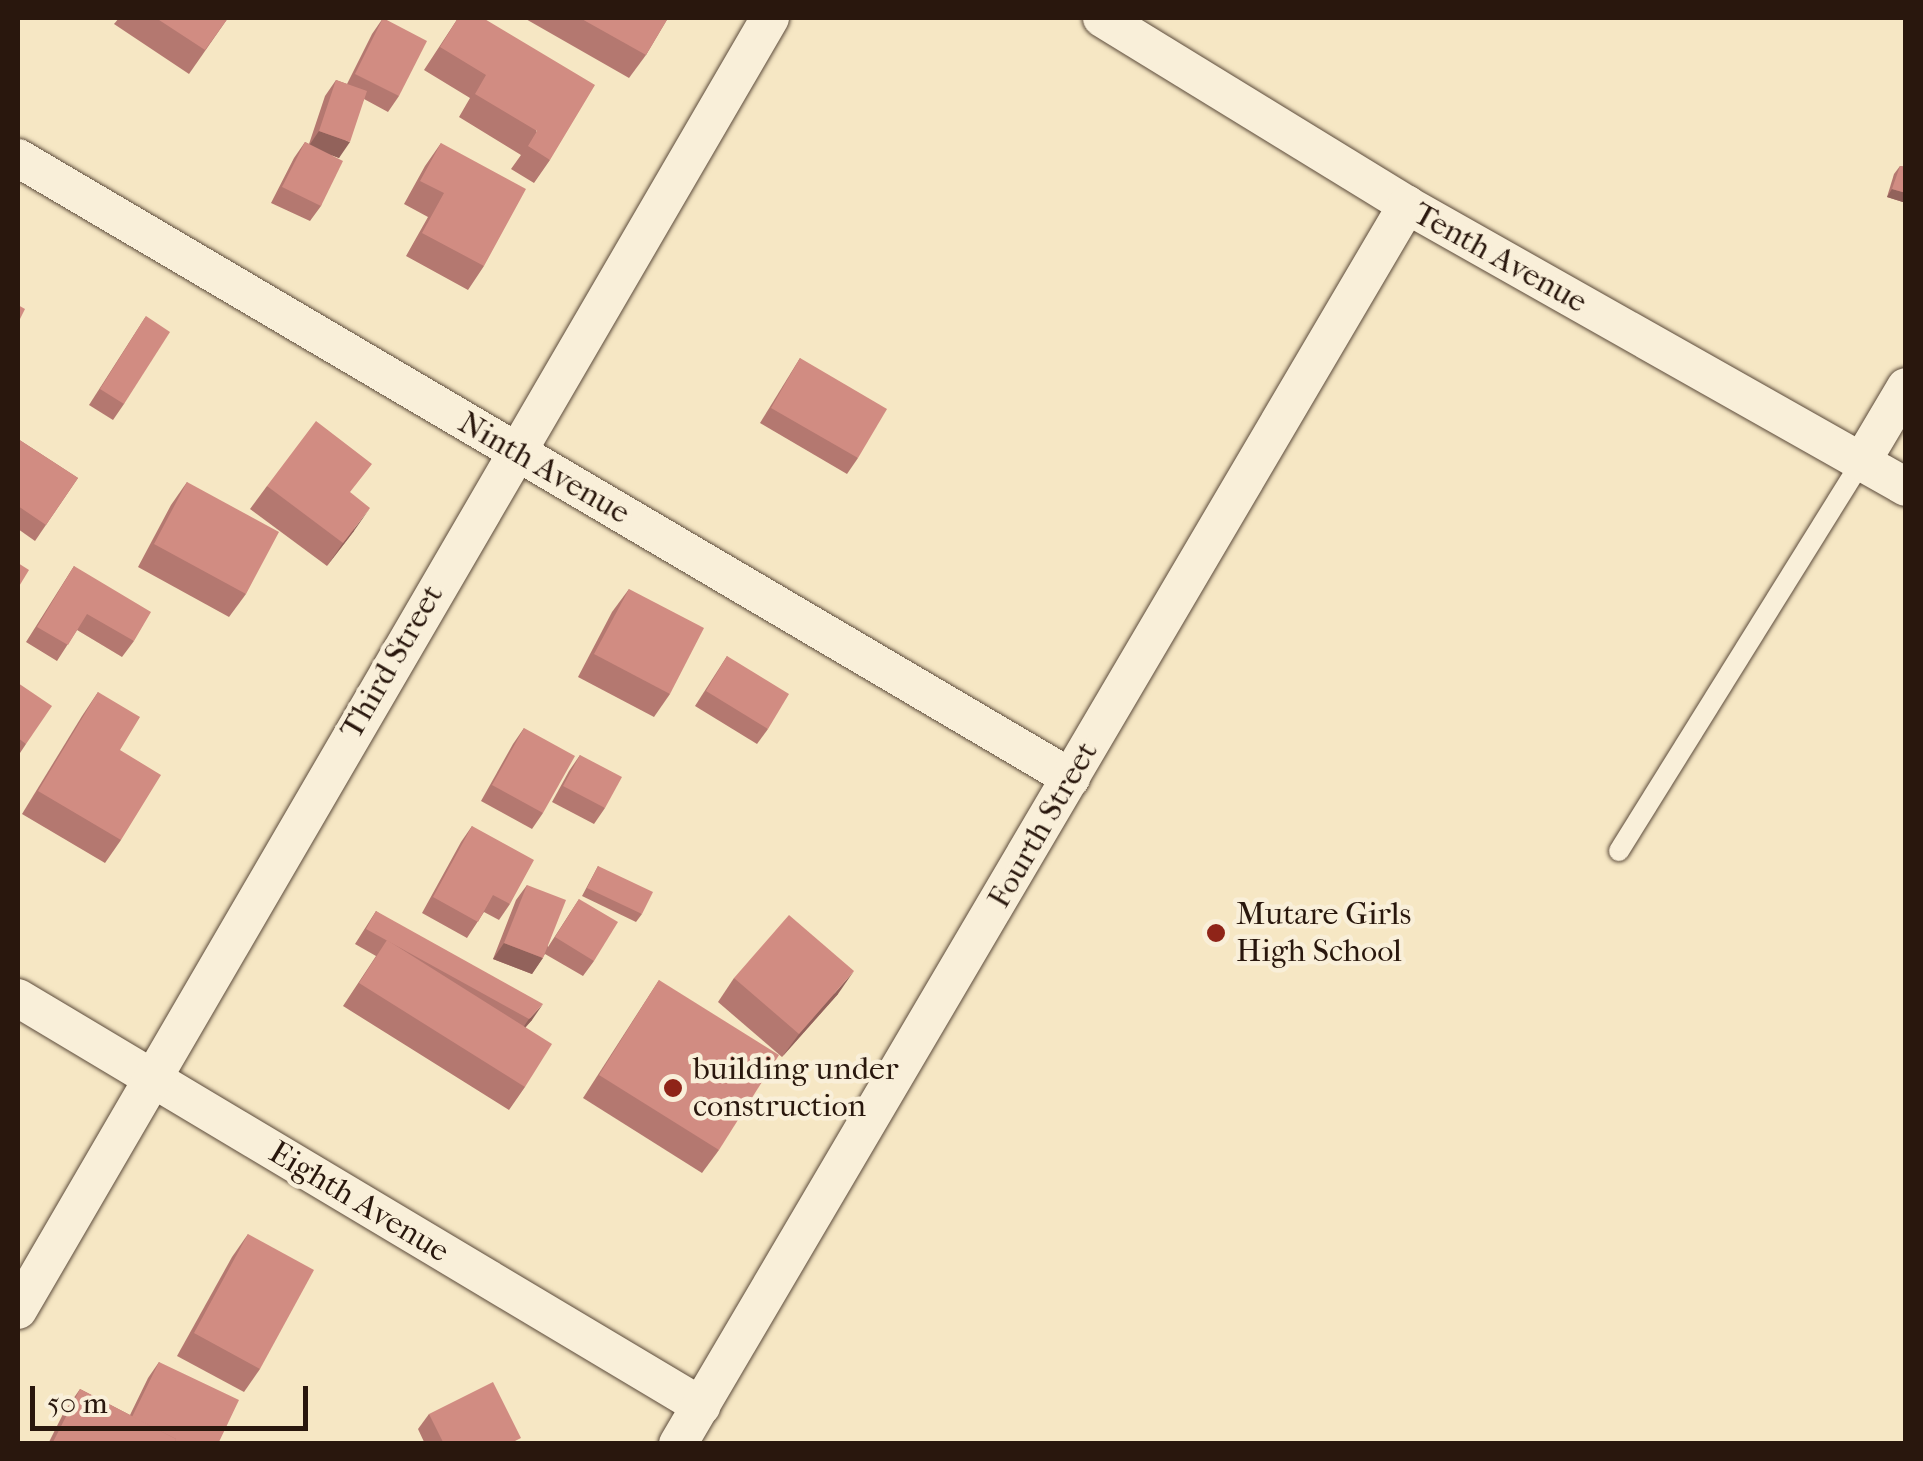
<!DOCTYPE html>
<style>
body{margin:0}
#map{position:relative;width:1923px;height:1461px;overflow:hidden;background:#f6e7c4;font-family:"IM FELL French Canon",serif}
div>[style]{position:absolute}
.roads{filter:drop-shadow(0 0 2px #5c4b3b) drop-shadow(0 0 2px #5c4b3b)}
.service>*{height:20px;margin:-10px;padding:0 10px;transform-origin:10px;border-radius:10px;background:#f9efd9}
.minor>*{height:38px;margin:-19px;padding:0 19px;transform-origin:19px;border-radius:19px;background:#f9efd9}
.wall>*{inset:0;background:#b47870}
.shaded-wall>*{inset:0;background:#92625b}
.building>*{inset:0;background:#d18c82}
.dots>*{width:28px;height:28px;translate:-50% -50%;box-sizing:border-box;border:5px solid #f9efd9;border-radius:50%}
span{translate:-50% -50%;white-space:nowrap;text-align:center;line-height:1.15;-webkit-text-stroke:9px #f9efd9;paint-order:stroke}
.street-label{font-size:32px;color:#29170d}
.poi-label{font-size:32px;color:#29170d}
.left{translate:0 -50%;text-align:left}
.frame{position:absolute;inset:0;border:20px solid #29170d;pointer-events:none}
.scale{position:absolute;left:30px;top:1386px;width:278px;height:45px;box-sizing:border-box;border:5px solid #29170d;border-top:0;padding-left:12px;font-size:30px;line-height:35px;white-space:nowrap;color:#29170d;-webkit-text-stroke:8px #f9efd9;paint-order:stroke}
</style>
<div id="map">
<div class="roads">
<div class="service">
<div style="left:1619px;top:851px;width:460px;rotate:-58.1deg"></div>
</div>
<div class="minor">
<div style="left:1102px;top:18px;width:358px;rotate:31.5deg"></div>
<div style="left:1407px;top:205px;width:573px;rotate:29.47deg"></div>
<div style="left:18px;top:158px;width:1222px;rotate:30.49deg"></div>
<div style="left:1862px;top:461px;width:86px;rotate:-59.3deg"></div>
<div style="left:18px;top:998px;width:796px;rotate:30.85deg"></div>
<div style="left:18px;top:1310px;width:1495px;rotate:-59.8deg"></div>
<div style="left:678px;top:1444px;width:1438px;rotate:-59.53deg"></div>
</div>
</div>
<div class="wall">
<div style="clip-path:polygon(119px 18px,228px 18px,189px 74px,114px 24px)"></div>
<div style="clip-path:polygon(383px 18px,399px 96px,388px 112px,364px 99px,339px 158px,332px 155px,321px 206px,310px 221px,271px 203px,294px 158px,305px 142px,309px 144px,325px 96px,336px 80px,347px 84px,372px 34px)"></div>
<div style="clip-path:polygon(458px 18px,483px 18px,550px 160px,534px 183px,511px 169px,521px 155px,459px 117px,470px 98px,424px 70px)"></div>
<div style="clip-path:polygon(524px 18px,668px 18px,646px 55px,629px 78px)"></div>
<div style="clip-path:polygon(441px 143px,484px 266px,468px 290px,406px 256px,428px 217px,404px 204px,425px 166px)"></div>
<div style="clip-path:polygon(1900px 166px,1906px 167px,1906px 203px,1887px 197px,1894px 174px)"></div>
<div style="clip-path:polygon(146px 316px,124px 404px,113px 420px,89px 405px)"></div>
<div style="clip-path:polygon(800px 358px,858px 458px,847px 474px,760px 423px)"></div>
<div style="clip-path:polygon(18px 439px,78px 478px,35px 541px,18px 529px)"></div>
<div style="clip-path:polygon(187px 482px,246px 594px,229px 617px,138px 567px,171px 505px)"></div>
<div style="clip-path:polygon(267px 486px,351px 493px,354px 531px,327px 566px,250px 509px)"></div>
<div style="clip-path:polygon(74px 566px,134px 641px,122px 657px,77px 630px,57px 661px,26px 642px)"></div>
<div style="clip-path:polygon(629px 589px,670px 694px,654px 717px,578px 677px,612px 612px)"></div>
<div style="clip-path:polygon(727px 656px,768px 729px,757px 744px,695px 706px)"></div>
<div style="clip-path:polygon(18px 683px,26px 744px,18px 756px)"></div>
<div style="clip-path:polygon(98px 692px,120px 750px,121px 840px,105px 863px,22px 814px,82px 716px)"></div>
<div style="clip-path:polygon(524px 728px,543px 813px,532px 829px,481px 801px,513px 744px)"></div>
<div style="clip-path:polygon(580px 755px,605px 808px,594px 824px,552px 802px,569px 771px)"></div>
<div style="clip-path:polygon(472px 826px,510px 904px,499px 920px,484px 912px,467px 938px,422px 913px,461px 842px)"></div>
<div style="clip-path:polygon(598px 866px,642px 914px,636px 922px,582px 896px)"></div>
<div style="clip-path:polygon(527px 885px,548px 947px,579px 899px,594px 961px,583px 976px,545px 954px,532px 974px,493px 959px,516px 900px)"></div>
<div style="clip-path:polygon(376px 911px,532px 1020px,526px 1027px,525px 1087px,509px 1110px,343px 1006px,376px 956px,355px 944px)"></div>
<div style="clip-path:polygon(734px 978px,838px 994px,782px 1057px,718px 1002px)"></div>
<div style="clip-path:polygon(659px 980px,719px 1150px,702px 1173px,583px 1098px)"></div>
<div style="clip-path:polygon(248px 1234px,260px 1369px,244px 1392px,177px 1356px,232px 1257px)"></div>
<div style="clip-path:polygon(159px 1362px,218px 1444px,41px 1444px,49px 1442px,64px 1412px,80px 1389px,130px 1415px,148px 1378px)"></div>
<div style="clip-path:polygon(429px 1414px,517px 1444px,425px 1444px,418px 1429px)"></div>
</div>
<div class="shaded-wall">
<div style="clip-path:polygon(319px 131px,350px 142px,339px 158px,308px 147px)"></div>
<div style="clip-path:polygon(1892px 189px,1906px 193px,1906px 203px,1887px 197px)"></div>
<div style="clip-path:polygon(370px 508px,354px 531px,327px 566px,343px 543px)"></div>
<div style="clip-path:polygon(504px 943px,543px 958px,532px 974px,493px 959px)"></div>
<div style="clip-path:polygon(854px 971px,838px 994px,782px 1057px,799px 1034px)"></div>
<div style="clip-path:polygon(543px 1004px,532px 1020px,518px 1035px,529px 1019px)"></div>
</div>
<div class="building">
<div style="clip-path:polygon(156px 18px,228px 18px,205px 50px)"></div>
<div style="clip-path:polygon(383px 18px,427px 41px,399px 96px,355px 74px)"></div>
<div style="clip-path:polygon(458px 18px,483px 18px,595px 85px,550px 160px,528px 146px,537px 131px,475px 94px,486px 75px,440px 47px)"></div>
<div style="clip-path:polygon(580px 18px,668px 18px,646px 55px)"></div>
<div style="clip-path:polygon(336px 80px,367px 91px,350px 142px,319px 131px)"></div>
<div style="clip-path:polygon(305px 142px,343px 161px,321px 206px,282px 187px)"></div>
<div style="clip-path:polygon(441px 143px,526px 189px,484px 266px,422px 233px,444px 193px,420px 181px)"></div>
<div style="clip-path:polygon(1900px 166px,1906px 167px,1906px 193px,1892px 189px)"></div>
<div style="clip-path:polygon(18px 305px,25px 309px,18px 323px)"></div>
<div style="clip-path:polygon(146px 316px,170px 332px,124px 404px,100px 389px)"></div>
<div style="clip-path:polygon(800px 358px,887px 409px,858px 458px,771px 408px)"></div>
<div style="clip-path:polygon(316px 421px,372px 464px,350px 492px,370px 508px,343px 543px,267px 486px)"></div>
<div style="clip-path:polygon(18px 439px,78px 478px,46px 525px,18px 506px)"></div>
<div style="clip-path:polygon(187px 482px,279px 532px,246px 594px,154px 544px)"></div>
<div style="clip-path:polygon(18px 563px,29px 570px,18px 588px)"></div>
<div style="clip-path:polygon(74px 566px,151px 612px,134px 641px,87px 614px,68px 645px,37px 627px)"></div>
<div style="clip-path:polygon(629px 589px,704px 628px,670px 694px,594px 654px)"></div>
<div style="clip-path:polygon(727px 656px,789px 694px,768px 729px,706px 691px)"></div>
<div style="clip-path:polygon(18px 683px,52px 706px,26px 744px,18px 738px)"></div>
<div style="clip-path:polygon(98px 692px,140px 717px,120px 750px,161px 775px,121px 840px,38px 791px)"></div>
<div style="clip-path:polygon(524px 728px,575px 756px,543px 813px,492px 785px)"></div>
<div style="clip-path:polygon(580px 755px,622px 777px,605px 808px,563px 786px)"></div>
<div style="clip-path:polygon(472px 826px,534px 860px,510px 904px,493px 895px,478px 922px,433px 897px)"></div>
<div style="clip-path:polygon(598px 866px,653px 892px,642px 914px,587px 888px)"></div>
<div style="clip-path:polygon(527px 885px,566px 900px,543px 958px,504px 943px)"></div>
<div style="clip-path:polygon(579px 899px,618px 922px,594px 961px,555px 937px)"></div>
<div style="clip-path:polygon(376px 911px,543px 1004px,529px 1019px,366px 929px)"></div>
<div style="clip-path:polygon(789px 915px,854px 971px,799px 1034px,734px 978px)"></div>
<div style="clip-path:polygon(387px 940px,552px 1044px,525px 1087px,359px 983px)"></div>
<div style="clip-path:polygon(659px 980px,779px 1055px,719px 1150px,599px 1075px)"></div>
<div style="clip-path:polygon(248px 1234px,314px 1270px,260px 1369px,194px 1333px)"></div>
<div style="clip-path:polygon(159px 1362px,239px 1400px,218px 1444px,176px 1444px,174px 1443px,176px 1439px,132px 1417px)"></div>
<div style="clip-path:polygon(493px 1382px,521px 1438px,509px 1444px,444px 1444px,429px 1414px)"></div>
<div style="clip-path:polygon(80px 1389px,176px 1439px,174px 1444px,52px 1444px)"></div>
</div>
<div class="dots">
<div style="left:1216px;top:933px;background:#8f2418"></div>
<div style="left:673px;top:1088px;background:#8f2418"></div>
</div>
<div class="street-label">
<span style="left:1500px;top:258px;rotate:29deg">Tenth Avenue</span>
<span style="left:544px;top:468px;rotate:30deg">Ninth Avenue</span>
<span style="left:392px;top:662px;rotate:-60deg">Third Street</span>
<span style="left:1043px;top:825px;rotate:-60deg">Fourth Street</span>
<span style="left:359px;top:1202px;rotate:31deg">Eighth Avenue</span>
</div>
<div class="poi-label">
<span class="left" style="left:1236px;top:933px">Mutare Girls<br>High School</span>
<span class="left" style="left:693px;top:1088px">building under<br>construction</span>
</div>
<div class="frame"></div>
<div class="scale">50 m</div>
</div>
